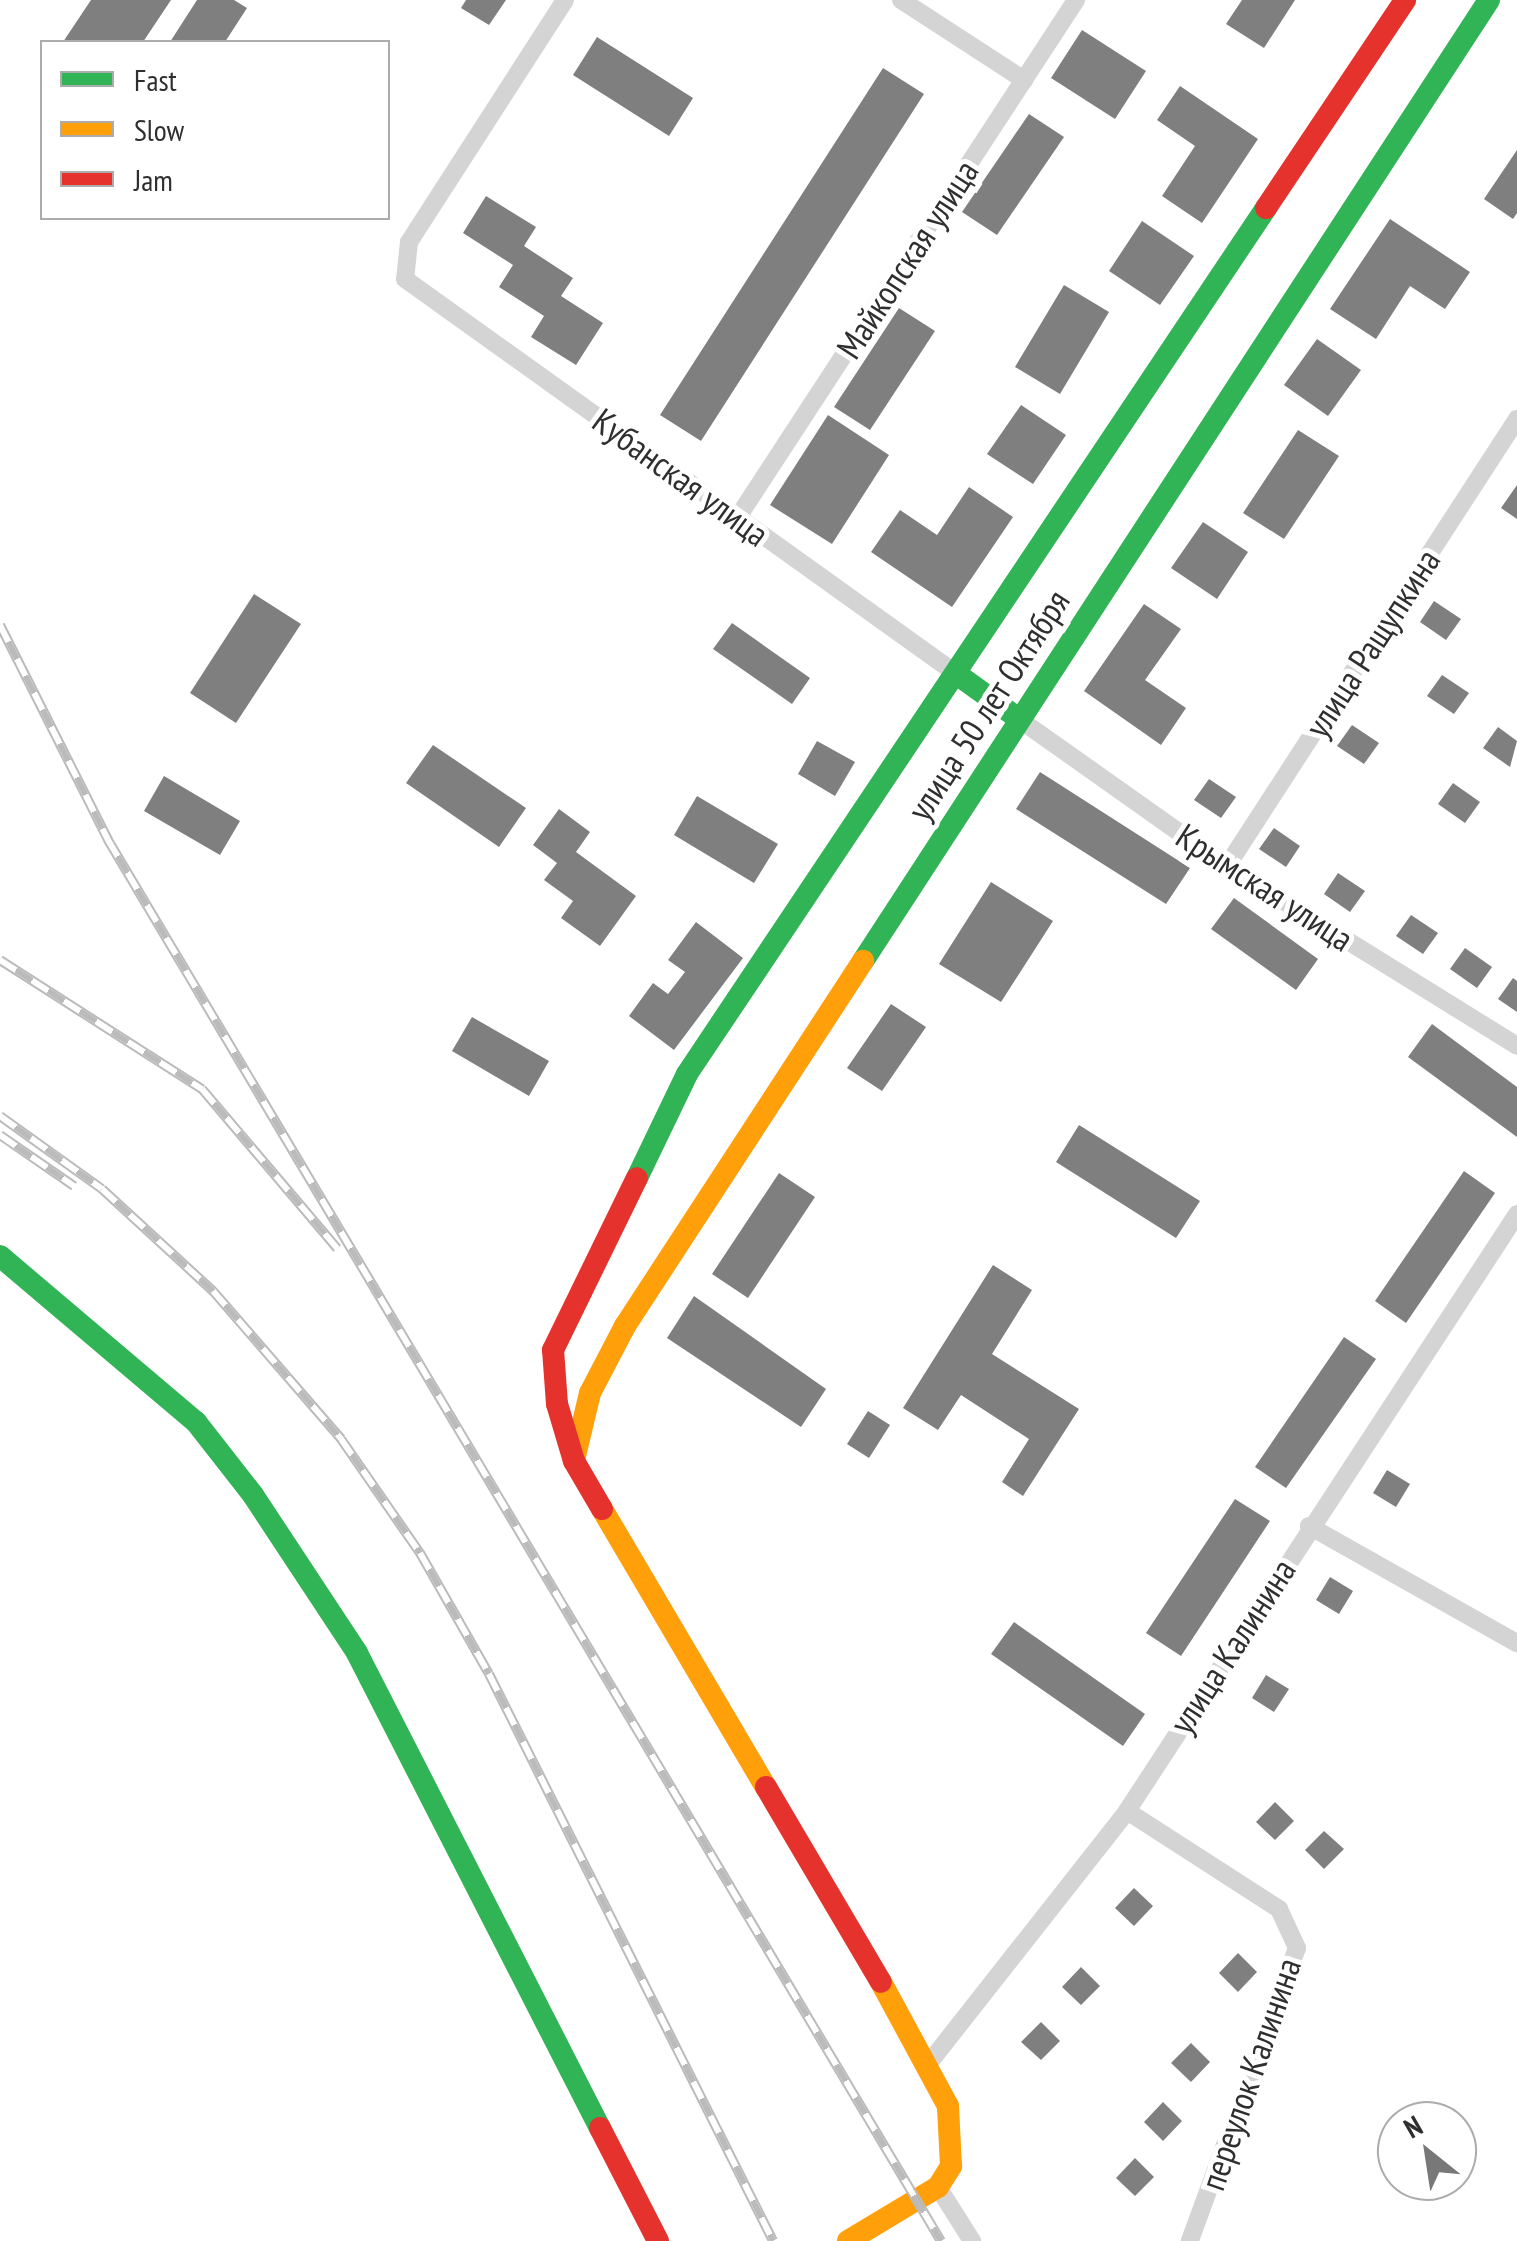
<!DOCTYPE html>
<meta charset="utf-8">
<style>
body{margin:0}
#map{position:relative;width:1517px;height:2241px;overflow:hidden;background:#fff;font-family:"PT Sans Narrow",sans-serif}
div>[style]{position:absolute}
.building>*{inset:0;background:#7f7f7f}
.street>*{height:18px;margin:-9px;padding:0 9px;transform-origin:9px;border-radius:9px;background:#d4d4d4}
.fast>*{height:22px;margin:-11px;padding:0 11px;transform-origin:11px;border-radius:11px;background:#30b455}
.slow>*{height:22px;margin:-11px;padding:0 11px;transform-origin:11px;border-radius:11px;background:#ff9f0a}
.jam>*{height:22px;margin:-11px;padding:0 11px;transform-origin:11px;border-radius:11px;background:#e5322d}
.rail>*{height:10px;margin-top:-5px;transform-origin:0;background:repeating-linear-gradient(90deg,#fff 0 19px,#bbb 0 38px);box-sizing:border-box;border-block:2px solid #bbb}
span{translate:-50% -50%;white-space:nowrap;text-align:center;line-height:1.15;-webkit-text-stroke:10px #fff;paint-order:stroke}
.street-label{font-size:35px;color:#2f2f2f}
.legend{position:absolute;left:40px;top:40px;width:350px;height:180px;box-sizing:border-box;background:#fff;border:2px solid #acacac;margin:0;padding:12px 18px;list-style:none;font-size:30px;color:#2f2f2f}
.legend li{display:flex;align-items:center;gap:20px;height:50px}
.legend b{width:50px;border:2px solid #acacac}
.north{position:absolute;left:1377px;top:2101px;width:100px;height:100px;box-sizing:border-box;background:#fff;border:2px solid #acacac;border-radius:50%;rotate:330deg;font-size:28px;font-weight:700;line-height:40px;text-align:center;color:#2f2f2f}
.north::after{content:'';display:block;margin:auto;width:35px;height:45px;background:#787878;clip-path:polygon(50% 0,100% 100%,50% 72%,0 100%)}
</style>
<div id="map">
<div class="building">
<div style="clip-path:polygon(91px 0,171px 0,143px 42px,63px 42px)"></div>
<div style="clip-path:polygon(197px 0,234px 0,247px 8px,225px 42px,170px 42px)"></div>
<div style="clip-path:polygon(466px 0,506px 0,489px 25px,461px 8px)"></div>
<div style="clip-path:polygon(1242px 0,1295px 0,1264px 48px,1226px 24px)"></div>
<div style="clip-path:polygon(1082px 30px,1146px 71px,1115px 119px,1051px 78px)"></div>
<div style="clip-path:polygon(597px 37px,693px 98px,669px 136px,573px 75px)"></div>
<div style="clip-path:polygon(883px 68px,924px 94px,701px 441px,660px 415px)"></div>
<div style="clip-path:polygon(1180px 86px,1258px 139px,1202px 223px,1162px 196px,1195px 146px,1157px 120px)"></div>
<div style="clip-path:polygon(1029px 114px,1064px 137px,997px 235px,962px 212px)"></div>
<div style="clip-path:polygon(1517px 150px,1517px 213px,1513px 219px,1484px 199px)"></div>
<div style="clip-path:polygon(486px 196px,536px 227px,524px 246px,573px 278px,561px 296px,603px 323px,576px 365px,531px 337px,544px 316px,499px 287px,513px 265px,463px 233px)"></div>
<div style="clip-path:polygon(1390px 219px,1470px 272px,1445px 309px,1410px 286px,1376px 339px,1330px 309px)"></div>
<div style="clip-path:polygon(1142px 221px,1194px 256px,1160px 305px,1109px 271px)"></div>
<div style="clip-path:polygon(1064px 285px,1109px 312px,1060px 394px,1015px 367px)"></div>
<div style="clip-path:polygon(899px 308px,935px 331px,870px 430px,834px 407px)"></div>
<div style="clip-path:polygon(1317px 339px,1361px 370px,1328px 416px,1284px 385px)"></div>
<div style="clip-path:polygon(1021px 405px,1066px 435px,1033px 484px,987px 454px)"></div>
<div style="clip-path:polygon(828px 415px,889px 455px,832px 544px,770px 505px)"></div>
<div style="clip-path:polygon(1298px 430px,1339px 456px,1284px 539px,1243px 513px)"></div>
<div style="clip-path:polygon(1517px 485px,1517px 519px,1501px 508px)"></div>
<div style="clip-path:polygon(969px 487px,1013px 517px,952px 607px,871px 552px,900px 510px,937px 535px)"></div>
<div style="clip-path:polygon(1203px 522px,1248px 552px,1217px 599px,1171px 568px)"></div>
<div style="clip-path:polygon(254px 594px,301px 624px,236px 723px,190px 693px)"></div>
<div style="clip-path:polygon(1434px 601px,1461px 619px,1446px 640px,1420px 622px)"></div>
<div style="clip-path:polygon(1144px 604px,1181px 629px,1145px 680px,1186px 708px,1161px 745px,1084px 691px)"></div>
<div style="clip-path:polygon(732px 623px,810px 678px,792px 704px,713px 649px)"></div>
<div style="clip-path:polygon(1442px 675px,1469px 693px,1454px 714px,1427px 696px)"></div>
<div style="clip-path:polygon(1352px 725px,1379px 743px,1364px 764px,1337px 746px)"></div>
<div style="clip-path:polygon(1498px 727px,1517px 741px,1510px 767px,1483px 748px)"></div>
<div style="clip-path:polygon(817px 741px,855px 762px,835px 796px,798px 774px)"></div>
<div style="clip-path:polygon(433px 745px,526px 808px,499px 847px,406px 783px)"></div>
<div style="clip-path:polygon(1040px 772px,1190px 868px,1166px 904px,1016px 809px)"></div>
<div style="clip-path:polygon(164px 776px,240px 821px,220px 855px,144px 811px)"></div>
<div style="clip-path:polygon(1209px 779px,1236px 797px,1221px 818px,1194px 800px)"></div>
<div style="clip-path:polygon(1453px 783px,1480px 802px,1465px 823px,1438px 804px)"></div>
<div style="clip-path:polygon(697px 796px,778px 844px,754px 883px,674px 835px)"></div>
<div style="clip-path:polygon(559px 809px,590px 832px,576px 852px,636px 896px,600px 946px,561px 918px,573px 901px,544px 880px,557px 863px,533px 845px)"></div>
<div style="clip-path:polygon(1274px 828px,1300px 846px,1286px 867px,1259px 849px)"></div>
<div style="clip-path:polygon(1338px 873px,1365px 891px,1350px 912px,1324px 894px)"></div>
<div style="clip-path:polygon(991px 882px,1053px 921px,1001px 1002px,939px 964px)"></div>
<div style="clip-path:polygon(1234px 898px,1318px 959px,1296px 990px,1211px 929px)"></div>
<div style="clip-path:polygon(1411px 915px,1438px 933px,1423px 954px,1396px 936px)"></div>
<div style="clip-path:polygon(696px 922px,743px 958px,674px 1050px,629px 1016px,653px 983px,668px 994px,685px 972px,668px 960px)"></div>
<div style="clip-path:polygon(1465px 948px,1492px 967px,1477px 988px,1450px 969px)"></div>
<div style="clip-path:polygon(1513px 978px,1517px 981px,1517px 1012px,1498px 999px)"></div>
<div style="clip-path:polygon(891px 1004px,926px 1027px,882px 1091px,847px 1068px)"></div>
<div style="clip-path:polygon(472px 1017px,549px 1061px,529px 1096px,452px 1051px)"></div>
<div style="clip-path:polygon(1432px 1024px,1517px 1087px,1517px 1137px,1408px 1057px)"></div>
<div style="clip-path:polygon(1079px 1125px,1200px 1201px,1176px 1238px,1056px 1162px)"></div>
<div style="clip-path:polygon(1464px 1171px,1495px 1193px,1406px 1323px,1375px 1301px)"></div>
<div style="clip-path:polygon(779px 1173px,815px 1197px,748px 1298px,712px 1274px)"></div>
<div style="clip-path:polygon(993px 1265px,1032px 1290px,992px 1354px,1079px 1409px,1023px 1496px,1002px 1482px,1029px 1439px,961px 1395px,938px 1430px,903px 1408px)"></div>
<div style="clip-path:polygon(694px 1296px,826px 1389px,801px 1427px,667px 1338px)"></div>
<div style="clip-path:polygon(1344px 1337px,1376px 1359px,1286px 1488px,1255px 1467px)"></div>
<div style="clip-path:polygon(868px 1411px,890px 1425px,869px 1458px,847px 1444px)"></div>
<div style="clip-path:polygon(1387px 1470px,1410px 1484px,1396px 1507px,1373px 1493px)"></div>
<div style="clip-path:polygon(1235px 1499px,1270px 1521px,1181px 1656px,1146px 1633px)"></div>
<div style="clip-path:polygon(1330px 1577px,1353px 1591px,1339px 1614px,1316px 1600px)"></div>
<div style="clip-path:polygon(1014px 1622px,1145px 1714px,1123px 1746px,991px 1654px)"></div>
<div style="clip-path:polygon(1266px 1675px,1289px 1689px,1274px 1712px,1252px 1698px)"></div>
<div style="clip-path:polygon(1275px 1802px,1294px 1821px,1275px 1840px,1256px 1822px)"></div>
<div style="clip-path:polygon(1324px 1831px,1344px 1849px,1324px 1869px,1305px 1850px)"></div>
<div style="clip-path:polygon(1134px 1888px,1153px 1906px,1134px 1926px,1115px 1908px)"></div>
<div style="clip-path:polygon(1238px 1953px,1257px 1972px,1238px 1992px,1219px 1973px)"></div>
<div style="clip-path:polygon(1081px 1967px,1100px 1986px,1081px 2005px,1062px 1987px)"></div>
<div style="clip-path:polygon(1041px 2022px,1060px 2041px,1041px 2060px,1021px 2042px)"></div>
<div style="clip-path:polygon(1191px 2043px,1210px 2062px,1191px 2082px,1171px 2063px)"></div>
<div style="clip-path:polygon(1163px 2102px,1182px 2121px,1163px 2141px,1144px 2122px)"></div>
<div style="clip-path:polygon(1135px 2158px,1154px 2177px,1135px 2196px,1116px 2178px)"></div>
</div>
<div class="street">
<div style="left:565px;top:0;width:288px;rotate:122.8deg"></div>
<div style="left:409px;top:242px;width:37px;rotate:96deg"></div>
<div style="left:405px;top:279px;width:680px;rotate:35.61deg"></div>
<div style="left:901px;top:0;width:147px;rotate:33deg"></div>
<div style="left:738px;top:517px;width:618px;rotate:-56.82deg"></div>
<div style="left:1019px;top:719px;width:255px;rotate:35.3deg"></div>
<div style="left:1227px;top:866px;width:341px;rotate:31.8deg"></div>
<div style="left:1227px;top:866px;width:533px;rotate:-57.03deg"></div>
<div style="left:1309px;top:1526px;width:239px;rotate:29.4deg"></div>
<div style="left:1127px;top:1811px;width:181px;rotate:32.8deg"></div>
<div style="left:1279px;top:1909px;width:43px;rotate:65.2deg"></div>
<div style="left:1297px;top:1948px;width:312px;rotate:110.1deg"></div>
<div style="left:929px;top:2063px;width:320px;rotate:-51.8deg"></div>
<div style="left:1127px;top:1811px;width:713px;rotate:-56.84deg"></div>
<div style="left:938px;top:2187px;width:64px;rotate:57.8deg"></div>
</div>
<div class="fast">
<div style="left:958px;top:675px;width:75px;rotate:35.8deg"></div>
<div style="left:863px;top:961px;width:1147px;rotate:-56.92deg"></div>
<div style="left:637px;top:1178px;width:115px;rotate:-64.3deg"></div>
<div style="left:687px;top:1074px;width:1042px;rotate:-56.23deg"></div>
<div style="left:0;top:1256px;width:257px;rotate:40.3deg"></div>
<div style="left:196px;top:1422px;width:93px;rotate:52deg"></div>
<div style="left:253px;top:1495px;width:189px;rotate:56.6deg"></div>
<div style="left:357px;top:1653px;width:534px;rotate:62.91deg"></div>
</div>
<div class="slow">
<div style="left:575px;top:1456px;width:65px;rotate:-76.6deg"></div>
<div style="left:590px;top:1393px;width:76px;rotate:-62.4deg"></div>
<div style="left:625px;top:1326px;width:436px;rotate:-56.9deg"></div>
<div style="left:602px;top:1509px;width:323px;rotate:59.5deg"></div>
<div style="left:848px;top:2241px;width:105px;rotate:-31deg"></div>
<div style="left:938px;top:2187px;width:25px;rotate:-58deg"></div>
<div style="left:951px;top:2166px;width:60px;rotate:-92.9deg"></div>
<div style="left:948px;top:2106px;width:141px;rotate:-118.4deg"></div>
</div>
<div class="jam">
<div style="left:1266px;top:208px;width:250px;rotate:-56.2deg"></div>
<div style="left:602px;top:1509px;width:56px;rotate:-120.3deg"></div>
<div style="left:574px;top:1461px;width:59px;rotate:-106.6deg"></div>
<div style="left:557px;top:1404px;width:54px;rotate:-94.2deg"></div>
<div style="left:553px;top:1350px;width:191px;rotate:-64deg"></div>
<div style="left:766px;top:1787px;width:226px;rotate:59.5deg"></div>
<div style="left:600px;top:2128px;width:127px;rotate:62.8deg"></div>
</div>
<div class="rail">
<div style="left:0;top:625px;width:241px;rotate:63.3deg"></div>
<div style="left:108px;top:840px;width:1630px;rotate:59.27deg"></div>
<div style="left:0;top:960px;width:240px;rotate:32.6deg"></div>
<div style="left:202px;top:1089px;width:209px;rotate:49.7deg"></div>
<div style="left:0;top:1116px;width:125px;rotate:35.6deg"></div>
<div style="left:102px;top:1189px;width:151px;rotate:42.6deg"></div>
<div style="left:213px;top:1291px;width:196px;rotate:49.1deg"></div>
<div style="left:341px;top:1439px;width:139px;rotate:55.3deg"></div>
<div style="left:420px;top:1553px;width:139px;rotate:60.3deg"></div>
<div style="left:489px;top:1674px;width:634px;rotate:63.39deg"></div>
<div style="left:0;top:1135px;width:90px;rotate:34.6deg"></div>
</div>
<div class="street-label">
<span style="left:907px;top:259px;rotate:-57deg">Майкопская улица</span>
<span style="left:681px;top:477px;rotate:36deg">Кубанская улица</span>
<span style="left:1372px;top:643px;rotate:-57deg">улица Ращупкина</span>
<span style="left:988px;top:705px;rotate:-57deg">улица 50 лет Октября</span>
<span style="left:1265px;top:887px;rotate:33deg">Крымская улица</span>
<span style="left:1232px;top:1646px;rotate:-57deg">улица Калинина</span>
<span style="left:1250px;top:2074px;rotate:-71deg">переулок Калинина</span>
</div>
<ul class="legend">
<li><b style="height:12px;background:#30b455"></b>Fast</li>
<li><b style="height:12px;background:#ff9f0a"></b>Slow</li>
<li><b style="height:12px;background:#e5322d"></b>Jam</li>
</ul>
<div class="north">N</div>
</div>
